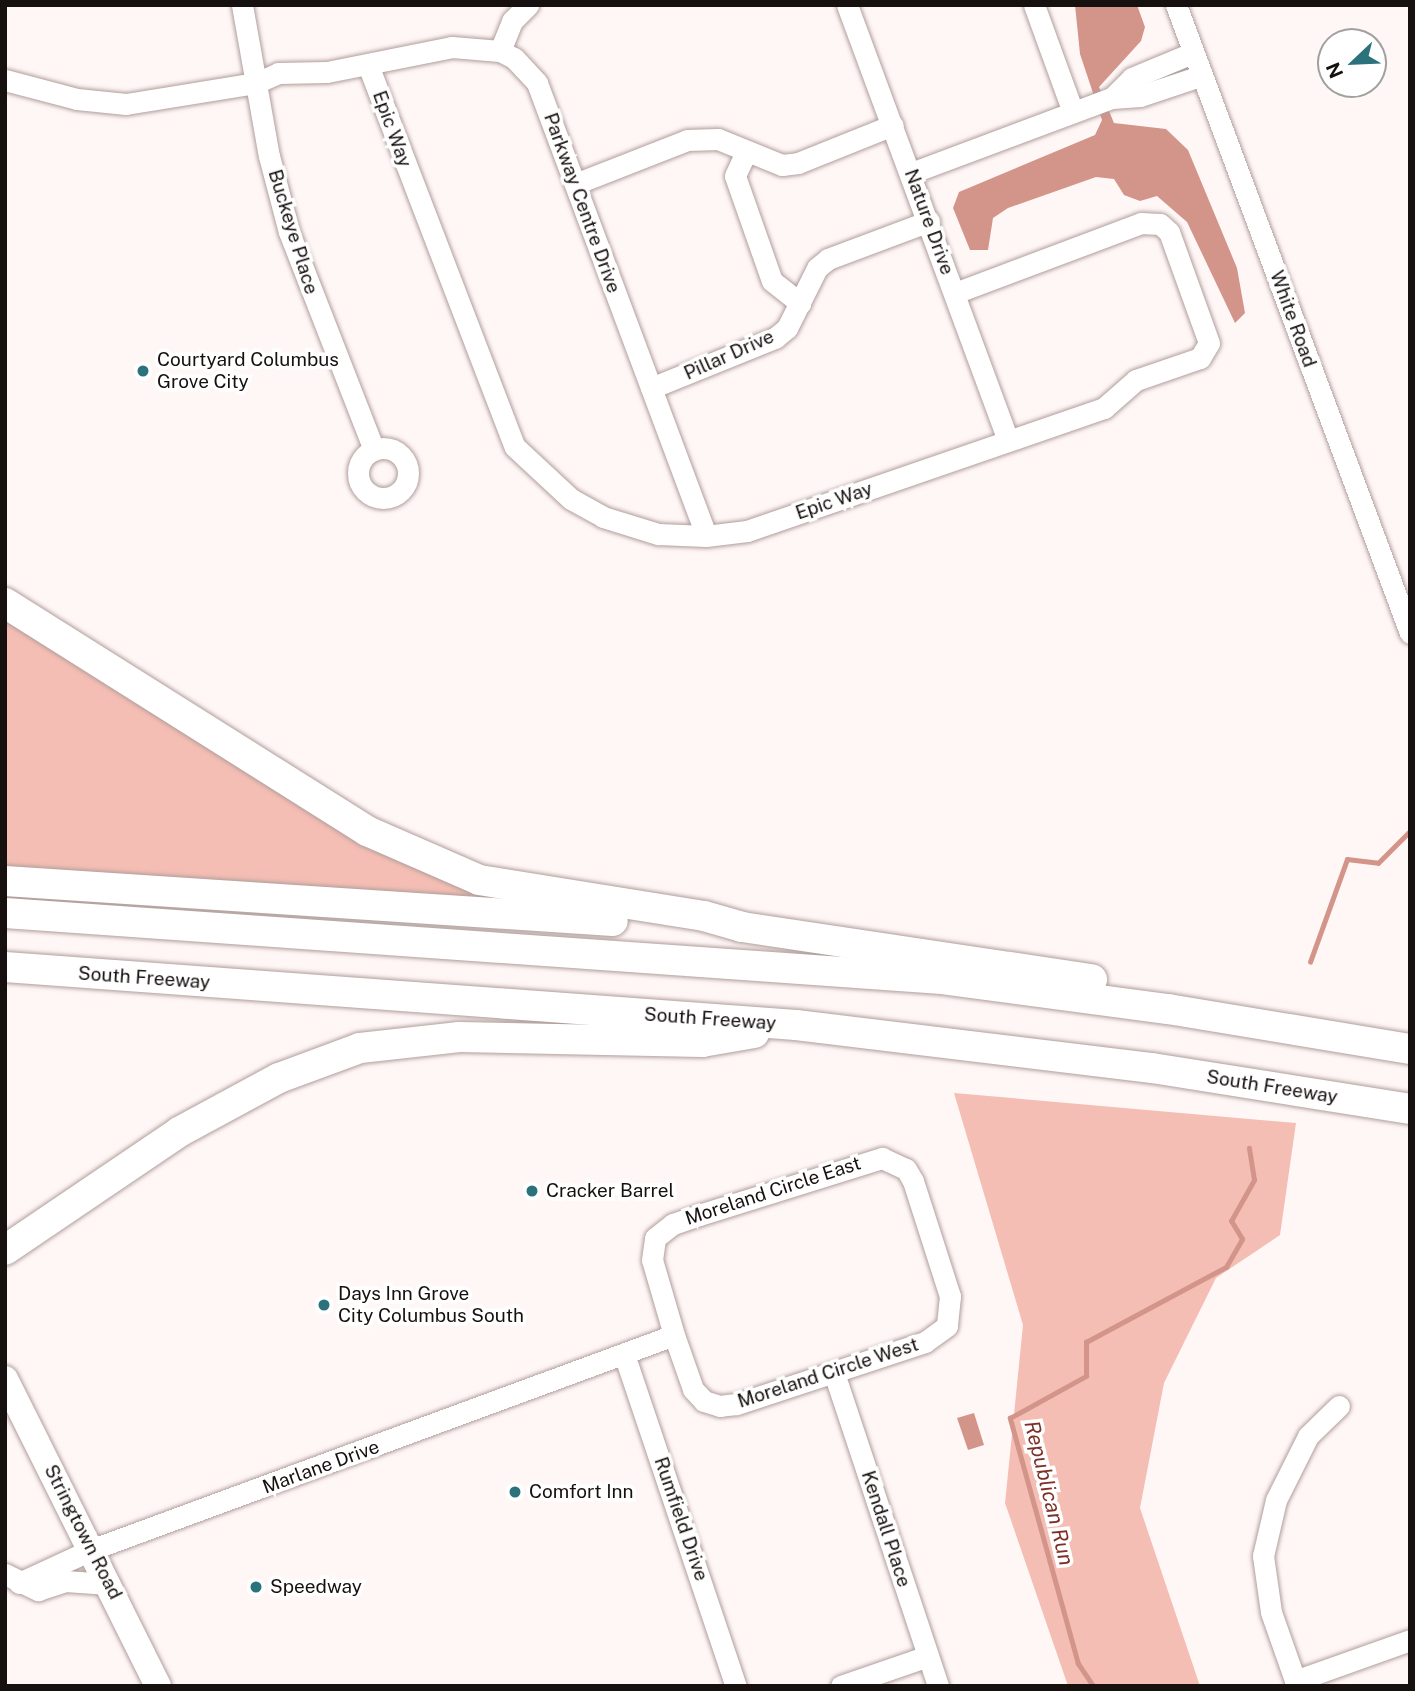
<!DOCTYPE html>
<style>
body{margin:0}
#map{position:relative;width:1415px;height:1691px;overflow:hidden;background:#fff7f6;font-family:"Public Sans",sans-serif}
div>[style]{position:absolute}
.green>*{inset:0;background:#f5beb4}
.water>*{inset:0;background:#d3948a}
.stream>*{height:4.5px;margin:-2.25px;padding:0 2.25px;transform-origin:2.25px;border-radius:2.25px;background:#d3948a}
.roads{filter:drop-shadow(0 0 2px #b09e9b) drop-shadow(0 0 2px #b09e9b)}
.minor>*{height:21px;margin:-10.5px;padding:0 10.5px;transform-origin:10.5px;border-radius:10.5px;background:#fff}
.minor>.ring{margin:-10.5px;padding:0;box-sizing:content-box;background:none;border:21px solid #fff;border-radius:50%}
.major>*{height:26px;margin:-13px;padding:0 13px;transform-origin:13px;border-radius:13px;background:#fff}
.highway>*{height:30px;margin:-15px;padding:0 15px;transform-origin:15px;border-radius:15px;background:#fff}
.dots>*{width:19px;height:19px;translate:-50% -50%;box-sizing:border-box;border:4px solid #fff;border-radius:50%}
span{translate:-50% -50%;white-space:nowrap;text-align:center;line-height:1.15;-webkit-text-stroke:7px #fff;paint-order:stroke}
.street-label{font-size:19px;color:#16100f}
.poi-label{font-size:19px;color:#16100f}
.left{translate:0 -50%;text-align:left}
.water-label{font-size:21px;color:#7d3027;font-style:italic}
.frame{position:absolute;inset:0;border:7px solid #16100f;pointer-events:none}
.north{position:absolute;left:1317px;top:28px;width:70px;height:70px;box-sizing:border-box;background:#fff;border:2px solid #a29f9f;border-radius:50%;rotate:247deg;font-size:19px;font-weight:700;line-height:28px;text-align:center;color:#16100f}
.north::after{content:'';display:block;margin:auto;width:24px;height:32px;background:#2b727d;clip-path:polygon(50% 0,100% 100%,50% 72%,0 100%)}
</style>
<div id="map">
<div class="green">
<div style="clip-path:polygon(5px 620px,466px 881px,472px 894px,467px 900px,5px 870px)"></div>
<div style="clip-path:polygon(954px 1093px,1296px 1123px,1280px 1235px,1216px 1278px,1164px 1383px,1140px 1508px,1200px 1686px,1068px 1686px,1005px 1503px,1023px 1325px)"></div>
</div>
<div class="water">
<div style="clip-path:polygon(1075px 5px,1137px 5px,1145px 27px,1141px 41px,1099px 87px,1114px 123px,1166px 129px,1188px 150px,1237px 268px,1245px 313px,1235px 323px,1187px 222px,1157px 196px,1140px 201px,1124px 195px,1114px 179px,1096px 177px,1008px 208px,993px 218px,988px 250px,970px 250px,953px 208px,959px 192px,1095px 135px,1102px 120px,1080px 54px)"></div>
<div style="clip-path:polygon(974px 1413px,984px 1445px,968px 1450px,957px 1418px)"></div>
</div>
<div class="stream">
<div style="left:1310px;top:962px;width:109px;rotate:-70.2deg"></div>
<div style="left:1347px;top:859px;width:31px;rotate:7deg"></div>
<div style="left:1378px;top:863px;width:45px;rotate:-45deg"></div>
<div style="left:1093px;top:1686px;width:27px;rotate:-124deg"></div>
<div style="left:1078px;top:1664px;width:255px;rotate:-105.5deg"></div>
<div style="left:1010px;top:1418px;width:87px;rotate:-28.9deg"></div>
<div style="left:1086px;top:1376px;width:34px;rotate:-90deg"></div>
<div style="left:1086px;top:1342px;width:159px;rotate:-28.2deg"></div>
<div style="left:1226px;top:1267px;width:32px;rotate:-60deg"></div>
<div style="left:1242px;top:1239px;width:21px;rotate:-121deg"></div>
<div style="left:1231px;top:1221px;width:47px;rotate:-60.7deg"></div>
<div style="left:1254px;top:1180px;width:32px;rotate:-99deg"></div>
</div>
<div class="roads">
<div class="minor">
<div style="left:242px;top:5px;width:153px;rotate:79.9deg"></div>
<div style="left:269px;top:156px;width:79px;rotate:75.3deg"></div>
<div style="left:289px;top:232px;width:234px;rotate:68.7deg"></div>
<div style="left:847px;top:5px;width:464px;rotate:69.7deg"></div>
<div style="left:1034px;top:5px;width:114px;rotate:70deg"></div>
<div style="left:1176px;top:5px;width:670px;rotate:69.56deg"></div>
<div style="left:500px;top:51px;width:32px;rotate:-68deg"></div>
<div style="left:512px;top:21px;width:23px;rotate:-45deg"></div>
<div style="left:368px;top:65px;width:409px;rotate:69deg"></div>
<div style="left:515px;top:447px;width:76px;rotate:42.9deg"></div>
<div style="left:571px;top:499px;width:37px;rotate:29deg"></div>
<div style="left:603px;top:517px;width:58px;rotate:17.2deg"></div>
<div style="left:658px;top:534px;width:48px;rotate:2.4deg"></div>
<div style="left:706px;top:536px;width:41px;rotate:-7deg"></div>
<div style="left:747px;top:531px;width:378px;rotate:-19deg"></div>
<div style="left:1104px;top:408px;width:43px;rotate:-41.2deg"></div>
<div style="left:1136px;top:380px;width:68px;rotate:-19deg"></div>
<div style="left:1200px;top:358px;width:17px;rotate:-59deg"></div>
<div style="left:1209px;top:343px;width:118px;rotate:-109.8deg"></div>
<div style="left:1169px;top:232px;width:12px;rotate:-138deg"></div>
<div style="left:1160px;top:224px;width:19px;rotate:-177deg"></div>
<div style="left:1141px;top:223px;width:199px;rotate:159.4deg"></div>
<div style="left:5px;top:80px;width:74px;rotate:14.8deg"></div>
<div style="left:77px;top:99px;width:49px;rotate:5.8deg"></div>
<div style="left:126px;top:104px;width:132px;rotate:-9.2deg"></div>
<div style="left:256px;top:83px;width:24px;rotate:-24deg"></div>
<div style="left:278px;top:73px;width:49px;rotate:-1.2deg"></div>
<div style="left:327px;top:72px;width:127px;rotate:-11.3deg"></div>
<div style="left:452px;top:47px;width:48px;rotate:4.8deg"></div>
<div style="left:500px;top:51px;width:16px;rotate:27deg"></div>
<div style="left:514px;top:58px;width:34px;rotate:47deg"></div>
<div style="left:537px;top:83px;width:483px;rotate:69.5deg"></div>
<div style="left:1112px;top:98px;width:28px;rotate:-45deg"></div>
<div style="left:1132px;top:78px;width:65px;rotate:-22.6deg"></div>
<div style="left:746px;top:152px;width:26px;rotate:115deg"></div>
<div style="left:735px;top:176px;width:111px;rotate:70.6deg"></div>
<div style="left:772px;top:281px;width:36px;rotate:38deg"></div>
<div style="left:911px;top:173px;width:215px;rotate:-20.5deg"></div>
<div style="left:1112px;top:98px;width:28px;rotate:-4deg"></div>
<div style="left:1140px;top:96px;width:63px;rotate:-18.4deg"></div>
<div style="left:575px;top:184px;width:120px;rotate:-21.4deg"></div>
<div style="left:687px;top:140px;width:31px;rotate:-2deg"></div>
<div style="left:718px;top:139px;width:69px;rotate:22.1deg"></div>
<div style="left:782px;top:165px;width:16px;rotate:-7deg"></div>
<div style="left:798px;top:163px;width:102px;rotate:-21.8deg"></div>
<div style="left:651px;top:388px;width:134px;rotate:-22deg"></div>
<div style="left:775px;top:338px;width:16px;rotate:-40deg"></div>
<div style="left:787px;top:328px;width:67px;rotate:-63.4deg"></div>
<div style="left:817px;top:268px;width:14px;rotate:-39deg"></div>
<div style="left:828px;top:259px;width:108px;rotate:-20.6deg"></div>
<div class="ring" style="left:358px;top:448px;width:29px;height:29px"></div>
<div style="left:882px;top:1158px;width:26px;rotate:25deg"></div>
<div style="left:906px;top:1169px;width:14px;rotate:60deg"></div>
<div style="left:913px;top:1181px;width:121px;rotate:72.2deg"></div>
<div style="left:950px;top:1296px;width:30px;rotate:96deg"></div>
<div style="left:947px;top:1326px;width:27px;rotate:144deg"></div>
<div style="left:925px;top:1342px;width:199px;rotate:161.8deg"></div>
<div style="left:736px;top:1404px;width:16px;rotate:173deg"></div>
<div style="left:720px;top:1406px;width:17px;rotate:-163deg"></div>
<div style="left:704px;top:1401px;width:16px;rotate:-133deg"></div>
<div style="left:693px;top:1389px;width:57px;rotate:-109.4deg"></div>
<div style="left:674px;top:1335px;width:78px;rotate:-106.3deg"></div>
<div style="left:652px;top:1260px;width:22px;rotate:-82deg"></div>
<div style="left:655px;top:1238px;width:23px;rotate:-38deg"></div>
<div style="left:673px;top:1224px;width:28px;rotate:-19deg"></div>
<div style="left:699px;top:1215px;width:192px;rotate:-17.3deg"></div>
<div style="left:624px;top:1354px;width:350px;rotate:71.4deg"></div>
<div style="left:834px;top:1373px;width:330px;rotate:71.6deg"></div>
<div style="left:5px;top:1574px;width:37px;rotate:26deg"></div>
<div style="left:38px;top:1590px;width:28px;rotate:-18deg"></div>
<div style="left:65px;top:1581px;width:44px;rotate:3.9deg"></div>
<div style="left:19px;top:1583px;width:81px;rotate:-24.7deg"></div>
<div style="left:93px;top:1549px;width:619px;rotate:-20.22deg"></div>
<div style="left:1295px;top:1681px;width:122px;rotate:-19.6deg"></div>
<div style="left:841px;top:1686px;width:92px;rotate:-19deg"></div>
<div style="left:1297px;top:1686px;width:78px;rotate:-109.4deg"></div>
<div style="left:1271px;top:1612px;width:57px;rotate:-98.1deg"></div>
<div style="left:1263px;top:1556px;width:57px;rotate:-76.9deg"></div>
<div style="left:1276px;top:1500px;width:72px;rotate:-63.4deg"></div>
<div style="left:1308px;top:1436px;width:43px;rotate:-44.1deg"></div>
</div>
<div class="major">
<div style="left:5px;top:1379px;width:343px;rotate:63.5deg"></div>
</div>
<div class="highway">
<div style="left:5px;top:603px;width:428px;rotate:32.2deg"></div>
<div style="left:367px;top:831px;width:122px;rotate:23.6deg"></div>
<div style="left:479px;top:880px;width:228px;rotate:9.1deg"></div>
<div style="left:704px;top:916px;width:40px;rotate:16deg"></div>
<div style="left:742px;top:927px;width:354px;rotate:8.5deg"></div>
<div style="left:5px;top:881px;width:609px;rotate:3.76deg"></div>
<div style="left:5px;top:913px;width:939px;rotate:4.03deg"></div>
<div style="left:942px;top:979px;width:228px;rotate:7.6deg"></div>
<div style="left:1168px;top:1009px;width:245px;rotate:9.4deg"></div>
<div style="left:5px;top:967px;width:793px;rotate:4.19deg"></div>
<div style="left:796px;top:1025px;width:359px;rotate:6.9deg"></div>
<div style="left:1152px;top:1068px;width:261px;rotate:9deg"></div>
<div style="left:5px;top:1250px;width:210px;rotate:-34.1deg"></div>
<div style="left:179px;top:1132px;width:114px;rotate:-28.4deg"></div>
<div style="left:279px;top:1078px;width:86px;rotate:-20.3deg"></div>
<div style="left:360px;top:1048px;width:100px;rotate:-6.3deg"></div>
<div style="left:459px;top:1037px;width:243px;rotate:1.2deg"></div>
<div style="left:702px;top:1042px;width:53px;rotate:-9.8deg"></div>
</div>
</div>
<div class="dots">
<div style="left:143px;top:371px;background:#2b727d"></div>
<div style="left:532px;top:1191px;background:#2b727d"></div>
<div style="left:324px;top:1305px;background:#2b727d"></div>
<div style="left:515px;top:1492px;background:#2b727d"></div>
<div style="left:256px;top:1587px;background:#2b727d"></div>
</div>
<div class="street-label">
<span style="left:392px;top:129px;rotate:70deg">Epic Way</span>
<span style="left:582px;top:203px;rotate:70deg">Parkway Centre Drive</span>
<span style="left:929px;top:222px;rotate:70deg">Nature Drive</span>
<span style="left:293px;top:232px;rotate:73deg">Buckeye Place</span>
<span style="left:1293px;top:319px;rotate:70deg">White Road</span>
<span style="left:729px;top:355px;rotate:-24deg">Pillar Drive</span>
<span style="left:834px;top:501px;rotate:-19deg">Epic Way</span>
<span style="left:144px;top:978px;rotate:4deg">South Freeway</span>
<span style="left:710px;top:1019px;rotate:4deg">South Freeway</span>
<span style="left:1272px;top:1087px;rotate:9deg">South Freeway</span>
<span style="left:773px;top:1191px;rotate:-18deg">Moreland Circle East</span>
<span style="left:828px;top:1373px;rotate:-18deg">Moreland Circle West</span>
<span style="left:321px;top:1467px;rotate:-20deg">Marlane Drive</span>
<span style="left:681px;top:1519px;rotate:71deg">Rumfield Drive</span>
<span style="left:886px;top:1529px;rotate:72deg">Kendall Place</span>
<span style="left:83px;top:1532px;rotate:63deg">Stringtown Road</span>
</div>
<div class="poi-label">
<span class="left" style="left:157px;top:371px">Courtyard Columbus<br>Grove City</span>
<span class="left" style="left:546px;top:1191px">Cracker Barrel</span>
<span class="left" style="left:338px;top:1305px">Days Inn Grove<br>City Columbus South</span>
<span class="left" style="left:529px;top:1492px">Comfort Inn</span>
<span class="left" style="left:270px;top:1587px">Speedway</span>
</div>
<div class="water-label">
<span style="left:1049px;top:1493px;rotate:76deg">Republican Run</span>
</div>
<div class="frame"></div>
<div class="north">N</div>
</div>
